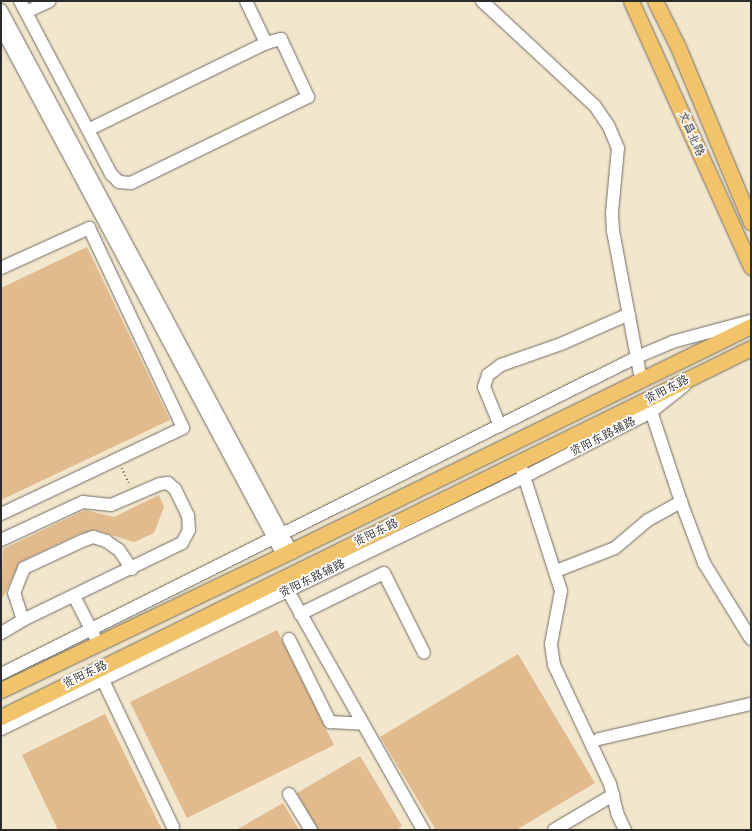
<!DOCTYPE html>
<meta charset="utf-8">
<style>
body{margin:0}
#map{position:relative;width:752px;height:831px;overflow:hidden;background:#f2e6cd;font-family:"Architects Daughter","LXGW WenKai TC",sans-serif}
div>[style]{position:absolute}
.building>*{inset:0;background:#e1ba8e}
.path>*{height:1.5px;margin-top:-0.75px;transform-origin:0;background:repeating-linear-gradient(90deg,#716c64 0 1px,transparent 0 4px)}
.roads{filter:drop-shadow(0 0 1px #716c64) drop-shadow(0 0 1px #716c64)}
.minor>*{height:12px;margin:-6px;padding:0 6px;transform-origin:6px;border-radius:6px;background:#fff}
.major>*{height:15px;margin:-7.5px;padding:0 7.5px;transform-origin:7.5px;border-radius:7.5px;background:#f1c36a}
span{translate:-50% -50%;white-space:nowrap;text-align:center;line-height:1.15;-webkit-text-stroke:3.5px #fff;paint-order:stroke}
.street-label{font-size:12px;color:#2b2b2b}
.frame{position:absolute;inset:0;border:2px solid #2b2b2b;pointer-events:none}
</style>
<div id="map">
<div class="building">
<div style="clip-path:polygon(87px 247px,170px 420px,1px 500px,1px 288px)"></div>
<div style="clip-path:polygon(159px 495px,164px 507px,154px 533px,134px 542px,95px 530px,79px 534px,20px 562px,1px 601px,3px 549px,85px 510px,114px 517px)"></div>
<div style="clip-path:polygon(277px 630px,334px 745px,187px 818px,130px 702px)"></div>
<div style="clip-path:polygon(518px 654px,595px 783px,516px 830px,436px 830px,380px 737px)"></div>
<div style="clip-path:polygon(105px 714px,162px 830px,58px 830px,22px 755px)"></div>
<div style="clip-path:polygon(360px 756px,402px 826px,396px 830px,318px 830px,297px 793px)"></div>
<div style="clip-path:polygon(283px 803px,299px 830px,236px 830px)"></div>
</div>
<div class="path">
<div style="left:122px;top:468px;width:20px;rotate:66deg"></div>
</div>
<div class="roads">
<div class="minor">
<div style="left:20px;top:1px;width:146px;rotate:62.2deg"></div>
<div style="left:88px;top:130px;width:50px;rotate:62.4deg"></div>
<div style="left:111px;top:174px;width:11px;rotate:45deg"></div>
<div style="left:119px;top:182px;width:12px;rotate:5deg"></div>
<div style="left:131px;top:183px;width:197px;rotate:-25.9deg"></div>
<div style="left:308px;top:97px;width:64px;rotate:-115deg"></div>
<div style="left:281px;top:39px;width:16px;rotate:165deg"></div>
<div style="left:266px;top:43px;width:198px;rotate:154deg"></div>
<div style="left:246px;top:1px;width:47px;rotate:64.5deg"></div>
<div style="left:482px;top:1px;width:154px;rotate:42.9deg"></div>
<div style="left:595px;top:106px;width:25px;rotate:56deg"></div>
<div style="left:609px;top:127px;width:23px;rotate:67deg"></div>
<div style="left:618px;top:148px;width:65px;rotate:95.3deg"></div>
<div style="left:612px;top:213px;width:18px;rotate:87deg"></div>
<div style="left:613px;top:231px;width:151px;rotate:79.3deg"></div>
<div style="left:1px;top:10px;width:614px;rotate:61.81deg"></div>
<div style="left:26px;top:12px;width:26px;rotate:-25deg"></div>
<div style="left:1px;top:28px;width:598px;rotate:61.85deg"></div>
<div style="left:1px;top:268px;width:97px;rotate:-24.4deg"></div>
<div style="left:89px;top:228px;width:221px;rotate:64.8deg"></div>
<div style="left:183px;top:428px;width:201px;rotate:154.7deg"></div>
<div style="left:649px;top:405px;width:102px;rotate:71.7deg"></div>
<div style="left:681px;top:502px;width:65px;rotate:69.3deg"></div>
<div style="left:704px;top:563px;width:89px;rotate:58.3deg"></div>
<div style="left:500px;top:426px;width:42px;rotate:-112.3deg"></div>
<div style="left:484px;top:387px;width:13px;rotate:-72deg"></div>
<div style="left:488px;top:375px;width:16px;rotate:-38deg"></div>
<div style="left:501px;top:365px;width:64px;rotate:-19.3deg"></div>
<div style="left:561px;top:344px;width:74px;rotate:-23.8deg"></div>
<div style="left:522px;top:470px;width:127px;rotate:72.1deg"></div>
<div style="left:561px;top:591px;width:54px;rotate:100.7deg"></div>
<div style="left:551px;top:644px;width:21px;rotate:82deg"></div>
<div style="left:554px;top:665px;width:132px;rotate:64.8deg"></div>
<div style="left:610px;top:784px;width:30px;rotate:76deg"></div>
<div style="left:617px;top:813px;width:19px;rotate:65deg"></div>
<div style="left:1px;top:540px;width:90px;rotate:-24.9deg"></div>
<div style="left:83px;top:502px;width:28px;rotate:6deg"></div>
<div style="left:111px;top:505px;width:53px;rotate:-23.2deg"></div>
<div style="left:160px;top:484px;width:8px;rotate:-7deg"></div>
<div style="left:168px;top:483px;width:9px;rotate:41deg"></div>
<div style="left:175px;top:489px;width:30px;rotate:64deg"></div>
<div style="left:188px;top:516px;width:14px;rotate:86deg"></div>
<div style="left:189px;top:530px;width:15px;rotate:118deg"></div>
<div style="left:182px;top:543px;width:177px;rotate:154.2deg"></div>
<div style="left:23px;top:620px;width:26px;rotate:149deg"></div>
<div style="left:556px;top:571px;width:63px;rotate:-21.3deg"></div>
<div style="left:615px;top:548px;width:43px;rotate:-40.3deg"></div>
<div style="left:648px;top:520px;width:38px;rotate:-29deg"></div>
<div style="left:284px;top:584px;width:283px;rotate:60.5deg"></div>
<div style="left:74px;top:596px;width:44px;rotate:62.9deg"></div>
<div style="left:300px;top:614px;width:93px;rotate:-26deg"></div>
<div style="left:384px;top:573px;width:89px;rotate:63.4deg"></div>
<div style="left:23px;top:620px;width:28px;rotate:-108deg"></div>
<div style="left:14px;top:593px;width:27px;rotate:-68deg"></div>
<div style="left:24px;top:568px;width:64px;rotate:-25deg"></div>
<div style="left:82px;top:541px;width:12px;rotate:-20deg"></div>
<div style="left:93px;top:537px;width:14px;rotate:17deg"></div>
<div style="left:106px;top:541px;width:16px;rotate:35deg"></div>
<div style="left:119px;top:550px;width:23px;rotate:56deg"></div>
<div style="left:289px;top:639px;width:93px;rotate:63.7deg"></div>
<div style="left:330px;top:722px;width:33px;rotate:3deg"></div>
<div style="left:1px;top:674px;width:711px;rotate:-26.49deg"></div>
<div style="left:637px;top:357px;width:38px;rotate:-23deg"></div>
<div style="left:672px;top:342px;width:82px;rotate:-14.9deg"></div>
<div style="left:100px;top:674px;width:170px;rotate:64.5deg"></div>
<div style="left:1px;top:729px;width:581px;rotate:-25.73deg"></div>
<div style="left:524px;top:477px;width:143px;rotate:-27.1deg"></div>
<div style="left:651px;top:412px;width:43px;rotate:-38.5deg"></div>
<div style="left:599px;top:739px;width:156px;rotate:-13deg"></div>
<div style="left:289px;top:794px;width:42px;rotate:58.6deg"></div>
<div style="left:554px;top:830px;width:69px;rotate:-30.7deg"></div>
</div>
<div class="major">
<div style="left:631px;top:1px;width:292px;rotate:65.7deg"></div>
<div style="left:655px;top:1px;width:51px;rotate:63.4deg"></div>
<div style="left:678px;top:47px;width:190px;rotate:67.4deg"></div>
<div style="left:1px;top:690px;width:322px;rotate:-25.6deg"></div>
<div style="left:291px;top:551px;width:512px;rotate:-26.06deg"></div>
<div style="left:1px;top:717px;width:836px;rotate:-26.2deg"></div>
</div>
</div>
<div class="street-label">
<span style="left:691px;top:134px;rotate:66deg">文昌北路</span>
<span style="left:667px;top:390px;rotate:-27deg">资阳东路</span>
<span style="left:603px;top:437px;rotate:-27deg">资阳东路辅路</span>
<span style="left:376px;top:533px;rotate:-26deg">资阳东路</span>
<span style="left:312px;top:579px;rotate:-26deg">资阳东路辅路</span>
<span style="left:85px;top:675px;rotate:-26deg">资阳东路</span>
</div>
<div class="frame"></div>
</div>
